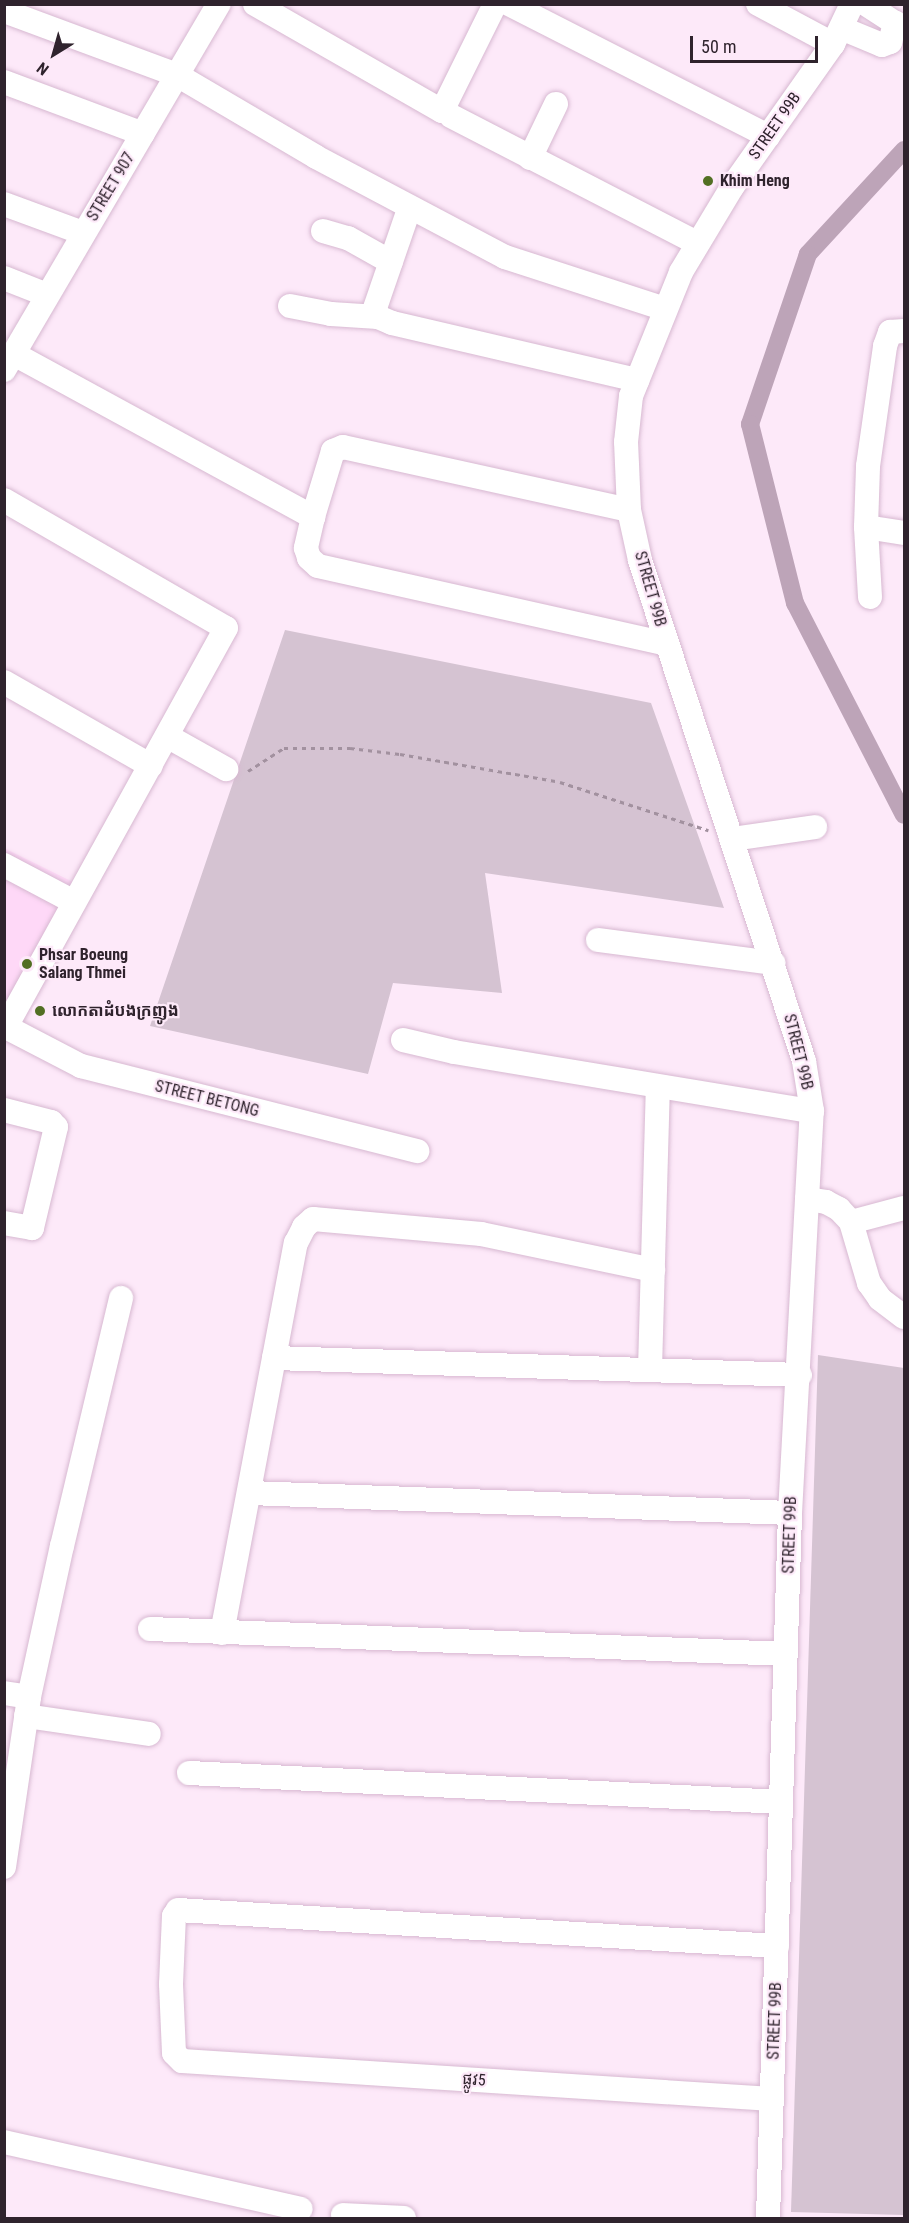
<!DOCTYPE html>
<meta charset="utf-8">
<style>
body{margin:0}
#map{position:relative;width:909px;height:2223px;overflow:hidden;background:#fde9f9;font-family:"Roboto Condensed","Noto Sans Khmer",sans-serif}
div>[style]{position:absolute}
.built>*{inset:0;background:#fed8f7}
.green>*{inset:0;background:#d5c3d2}
.canal>*{height:18px;margin:-9px;padding:0 9px;transform-origin:9px;border-radius:9px;background:#bda4b8}
.path>*{height:3px;margin-top:-1.5px;transform-origin:0;background:repeating-linear-gradient(90deg,#a2919f 0 4.5px,transparent 0 9px)}
.roads{filter:drop-shadow(0 0 2px #d7b8d1) drop-shadow(0 0 2px #d7b8d1)}
.minor>*{height:24px;margin:-12px;padding:0 12px;transform-origin:12px;border-radius:12px;background:#fff}
.dots>*{width:16px;height:16px;translate:-50% -50%;box-sizing:border-box;border:3px solid #fde9f9;border-radius:50%}
span{translate:-50% -50%;white-space:nowrap;text-align:center;line-height:1.15;-webkit-text-stroke:4.5px #fde9f9;paint-order:stroke}
.street-label{font-size:16px;color:#2f232d}
.poi-label{font-size:16px;color:#2f232d;font-weight:700}
.left{translate:0 -50%;text-align:left}
.frame{position:absolute;inset:0;border:6px solid #2f232d;pointer-events:none}
.north{position:absolute;left:24px;top:24px;width:60px;height:60px;-webkit-text-stroke:4px #fde9f9;paint-order:stroke;rotate:217deg;font-size:16px;font-weight:700;line-height:24px;text-align:center;color:#2f232d}
.north::after{content:'';display:block;margin:auto;width:21px;height:27px;background:#2f232d;clip-path:polygon(50% 0,100% 100%,50% 72%,0 100%)}
.scale{position:absolute;left:690px;top:36px;width:128px;height:27px;box-sizing:border-box;border:3px solid #2f232d;border-top:0;padding-left:8px;font-size:18px;line-height:21px;white-space:nowrap;color:#2f232d;-webkit-text-stroke:4px #fde9f9;paint-order:stroke}
</style>
<div id="map">
<div class="built">
<div style="clip-path:polygon(4px 848px,87px 889px,4px 1039px)"></div>
</div>
<div class="green">
<div style="clip-path:polygon(285px 630px,651px 703px,724px 908px,485px 873px,502px 993px,393px 983px,368px 1074px,150px 1026px)"></div>
<div style="clip-path:polygon(818px 1355px,904px 1368px,904px 2215px,791px 2212px)"></div>
</div>
<div class="canal">
<div style="left:904px;top:150px;width:142px;rotate:132.7deg"></div>
<div style="left:808px;top:254px;width:180px;rotate:108.8deg"></div>
<div style="left:750px;top:424px;width:185px;rotate:75.9deg"></div>
<div style="left:795px;top:603px;width:238px;rotate:62.8deg"></div>
</div>
<div class="path">
<div style="left:248px;top:771px;width:43px;rotate:-32.6deg"></div>
<div style="left:284px;top:748px;width:66px"></div>
<div style="left:350px;top:748px;width:50px;rotate:6.8deg"></div>
<div style="left:400px;top:754px;width:162px;rotate:9.9deg"></div>
<div style="left:560px;top:782px;width:156px;rotate:18deg"></div>
</div>
<div class="roads">
<div class="minor">
<div style="left:255px;top:4px;width:215px;rotate:29.8deg"></div>
<div style="left:442px;top:111px;width:119px;rotate:-63.6deg"></div>
<div style="left:509px;top:4px;width:291px;rotate:27deg"></div>
<div style="left:758px;top:4px;width:85px;rotate:28.1deg"></div>
<div style="left:4px;top:11px;width:184px;rotate:20.3deg"></div>
<div style="left:177px;top:75px;width:161px;rotate:30.5deg"></div>
<div style="left:316px;top:157px;width:214px;rotate:27.9deg"></div>
<div style="left:505px;top:257px;width:168px;rotate:18deg"></div>
<div style="left:841px;top:28px;width:44px;rotate:22.5deg"></div>
<div style="left:882px;top:45px;width:9px;rotate:-21deg"></div>
<div style="left:890px;top:42px;width:20px;rotate:-75deg"></div>
<div style="left:895px;top:23px;width:35px;rotate:-147deg"></div>
<div style="left:4px;top:82px;width:148px;rotate:20.5deg"></div>
<div style="left:451px;top:116px;width:277px;rotate:27.3deg"></div>
<div style="left:530px;top:158px;width:60px;rotate:-64.3deg"></div>
<div style="left:4px;top:204px;width:84px;rotate:20.2deg"></div>
<div style="left:323px;top:231px;width:26px;rotate:16deg"></div>
<div style="left:348px;top:238px;width:49px;rotate:29.2deg"></div>
<div style="left:4px;top:278px;width:46px;rotate:21.6deg"></div>
<div style="left:290px;top:306px;width:42px;rotate:11deg"></div>
<div style="left:331px;top:314px;width:47px;rotate:3.7deg"></div>
<div style="left:378px;top:317px;width:15px;rotate:23deg"></div>
<div style="left:392px;top:323px;width:252px;rotate:13.1deg"></div>
<div style="left:378px;top:317px;width:9px;rotate:-108deg"></div>
<div style="left:375px;top:308px;width:105px;rotate:-71deg"></div>
<div style="left:14px;top:354px;width:341px;rotate:28.6deg"></div>
<div style="left:4px;top:370px;width:424px;rotate:-59.6deg"></div>
<div style="left:4px;top:500px;width:256px;rotate:30deg"></div>
<div style="left:226px;top:628px;width:456px;rotate:118.9deg"></div>
<div style="left:629px;top:510px;width:293px;rotate:-167.6deg"></div>
<div style="left:343px;top:447px;width:11px;rotate:158deg"></div>
<div style="left:333px;top:451px;width:69px;rotate:106.9deg"></div>
<div style="left:313px;top:517px;width:32px;rotate:103deg"></div>
<div style="left:306px;top:548px;width:10px;rotate:73deg"></div>
<div style="left:309px;top:558px;width:12px;rotate:42deg"></div>
<div style="left:318px;top:566px;width:357px;rotate:12.6deg"></div>
<div style="left:866px;top:527px;width:38px;rotate:9deg"></div>
<div style="left:870px;top:597px;width:70px;rotate:-93.3deg"></div>
<div style="left:866px;top:527px;width:61px;rotate:-88.1deg"></div>
<div style="left:868px;top:466px;width:121px;rotate:-81.9deg"></div>
<div style="left:885px;top:346px;width:15px;rotate:-70deg"></div>
<div style="left:890px;top:332px;width:14px;rotate:-4deg"></div>
<div style="left:4px;top:682px;width:169px;rotate:29.7deg"></div>
<div style="left:167px;top:736px;width:68px;rotate:29.2deg"></div>
<div style="left:733px;top:839px;width:83px;rotate:-8.3deg"></div>
<div style="left:4px;top:865px;width:79px;rotate:27.9deg"></div>
<div style="left:598px;top:940px;width:177px;rotate:7.5deg"></div>
<div style="left:4px;top:1026px;width:87px;rotate:27.5deg"></div>
<div style="left:81px;top:1066px;width:347px;rotate:14.2deg"></div>
<div style="left:403px;top:1040px;width:52px;rotate:13.2deg"></div>
<div style="left:454px;top:1052px;width:363px;rotate:9.4deg"></div>
<div style="left:4px;top:1110px;width:49px;rotate:14.3deg"></div>
<div style="left:51px;top:1122px;width:7px;rotate:45deg"></div>
<div style="left:56px;top:1127px;width:104px;rotate:103.4deg"></div>
<div style="left:32px;top:1228px;width:28px;rotate:-170deg"></div>
<div style="left:807px;top:1199px;width:19px;rotate:9deg"></div>
<div style="left:826px;top:1202px;width:15px;rotate:28deg"></div>
<div style="left:839px;top:1209px;width:18px;rotate:47deg"></div>
<div style="left:851px;top:1222px;width:64px;rotate:73.6deg"></div>
<div style="left:869px;top:1283px;width:19px;rotate:55deg"></div>
<div style="left:880px;top:1299px;width:30px;rotate:37deg"></div>
<div style="left:851px;top:1222px;width:55px;rotate:-14.8deg"></div>
<div style="left:274px;top:1358px;width:526px;rotate:1.85deg"></div>
<div style="left:650px;top:1369px;width:281px;rotate:-88.4deg"></div>
<div style="left:250px;top:1493px;width:540px;rotate:2.12deg"></div>
<div style="left:150px;top:1629px;width:636px;rotate:2.25deg"></div>
<div style="left:222px;top:1633px;width:397px;rotate:-79.3deg"></div>
<div style="left:296px;top:1243px;width:18px;rotate:-63deg"></div>
<div style="left:304px;top:1227px;width:12px;rotate:-42deg"></div>
<div style="left:313px;top:1219px;width:169px;rotate:5.1deg"></div>
<div style="left:481px;top:1234px;width:176px;rotate:11.8deg"></div>
<div style="left:4px;top:1693px;width:25px;rotate:9deg"></div>
<div style="left:26px;top:1716px;width:124px;rotate:8.3deg"></div>
<div style="left:189px;top:1773px;width:593px;rotate:2.8deg"></div>
<div style="left:4px;top:1867px;width:172px;rotate:-81.6deg"></div>
<div style="left:29px;top:1697px;width:155px;rotate:-77.7deg"></div>
<div style="left:62px;top:1546px;width:255px;rotate:-76.6deg"></div>
<div style="left:772px;top:2099px;width:591px;rotate:-176.31deg"></div>
<div style="left:182px;top:2061px;width:11px;rotate:-135deg"></div>
<div style="left:174px;top:2053px;width:69px;rotate:-92.5deg"></div>
<div style="left:171px;top:1984px;width:68px;rotate:-87.5deg"></div>
<div style="left:174px;top:1916px;width:7px;rotate:-56deg"></div>
<div style="left:178px;top:1910px;width:600px;rotate:3.44deg"></div>
<div style="left:4px;top:2142px;width:304px;rotate:12.7deg"></div>
<div style="left:343px;top:2215px;width:61px;rotate:2.8deg"></div>
<div style="left:768px;top:2218px;width:705px;rotate:-88.21deg"></div>
<div style="left:790px;top:1513px;width:403px;rotate:-86.9deg"></div>
<div style="left:812px;top:1111px;width:51px;rotate:-99.1deg"></div>
<div style="left:804px;top:1061px;width:527px;rotate:-108.13deg"></div>
<div style="left:640px;top:560px;width:51px;rotate:-102.4deg"></div>
<div style="left:629px;top:510px;width:68px;rotate:-92.5deg"></div>
<div style="left:626px;top:442px;width:46px;rotate:-83.8deg"></div>
<div style="left:631px;top:396px;width:134px;rotate:-68deg"></div>
<div style="left:681px;top:272px;width:99px;rotate:-59deg"></div>
<div style="left:732px;top:187px;width:175px;rotate:-54.8deg"></div>
<div style="left:833px;top:44px;width:44px;rotate:-64.6deg"></div>
</div>
</div>
<div class="dots">
<div style="left:708px;top:181px;background:#526f23"></div>
<div style="left:27px;top:964px;background:#526f23"></div>
<div style="left:40px;top:1011px;background:#526f23"></div>
</div>
<div class="street-label">
<span style="left:775px;top:126px;rotate:-55deg">STREET 99B</span>
<span style="left:111px;top:187px;rotate:-59deg">STREET 907</span>
<span style="left:650px;top:589px;rotate:74deg">STREET 99B</span>
<span style="left:798px;top:1052px;rotate:76deg">STREET 99B</span>
<span style="left:207px;top:1099px;rotate:14deg">STREET BETONG</span>
<span style="left:790px;top:1535px;rotate:-88deg">STREET 99B</span>
<span style="left:775px;top:2021px;rotate:-88deg">STREET 99B</span>
<span style="left:474px;top:2080px;rotate:4deg">ផ្លូវ5</span>
</div>
<div class="poi-label">
<span class="left" style="left:720px;top:181px">Khim Heng</span>
<span class="left" style="left:39px;top:964px">Phsar Boeung<br>Salang Thmei</span>
<span class="left" style="left:52px;top:1011px">លោកតាដំបងក្រញូង</span>
</div>
<div class="frame"></div>
<div class="north">N</div>
<div class="scale">50 m</div>
</div>
